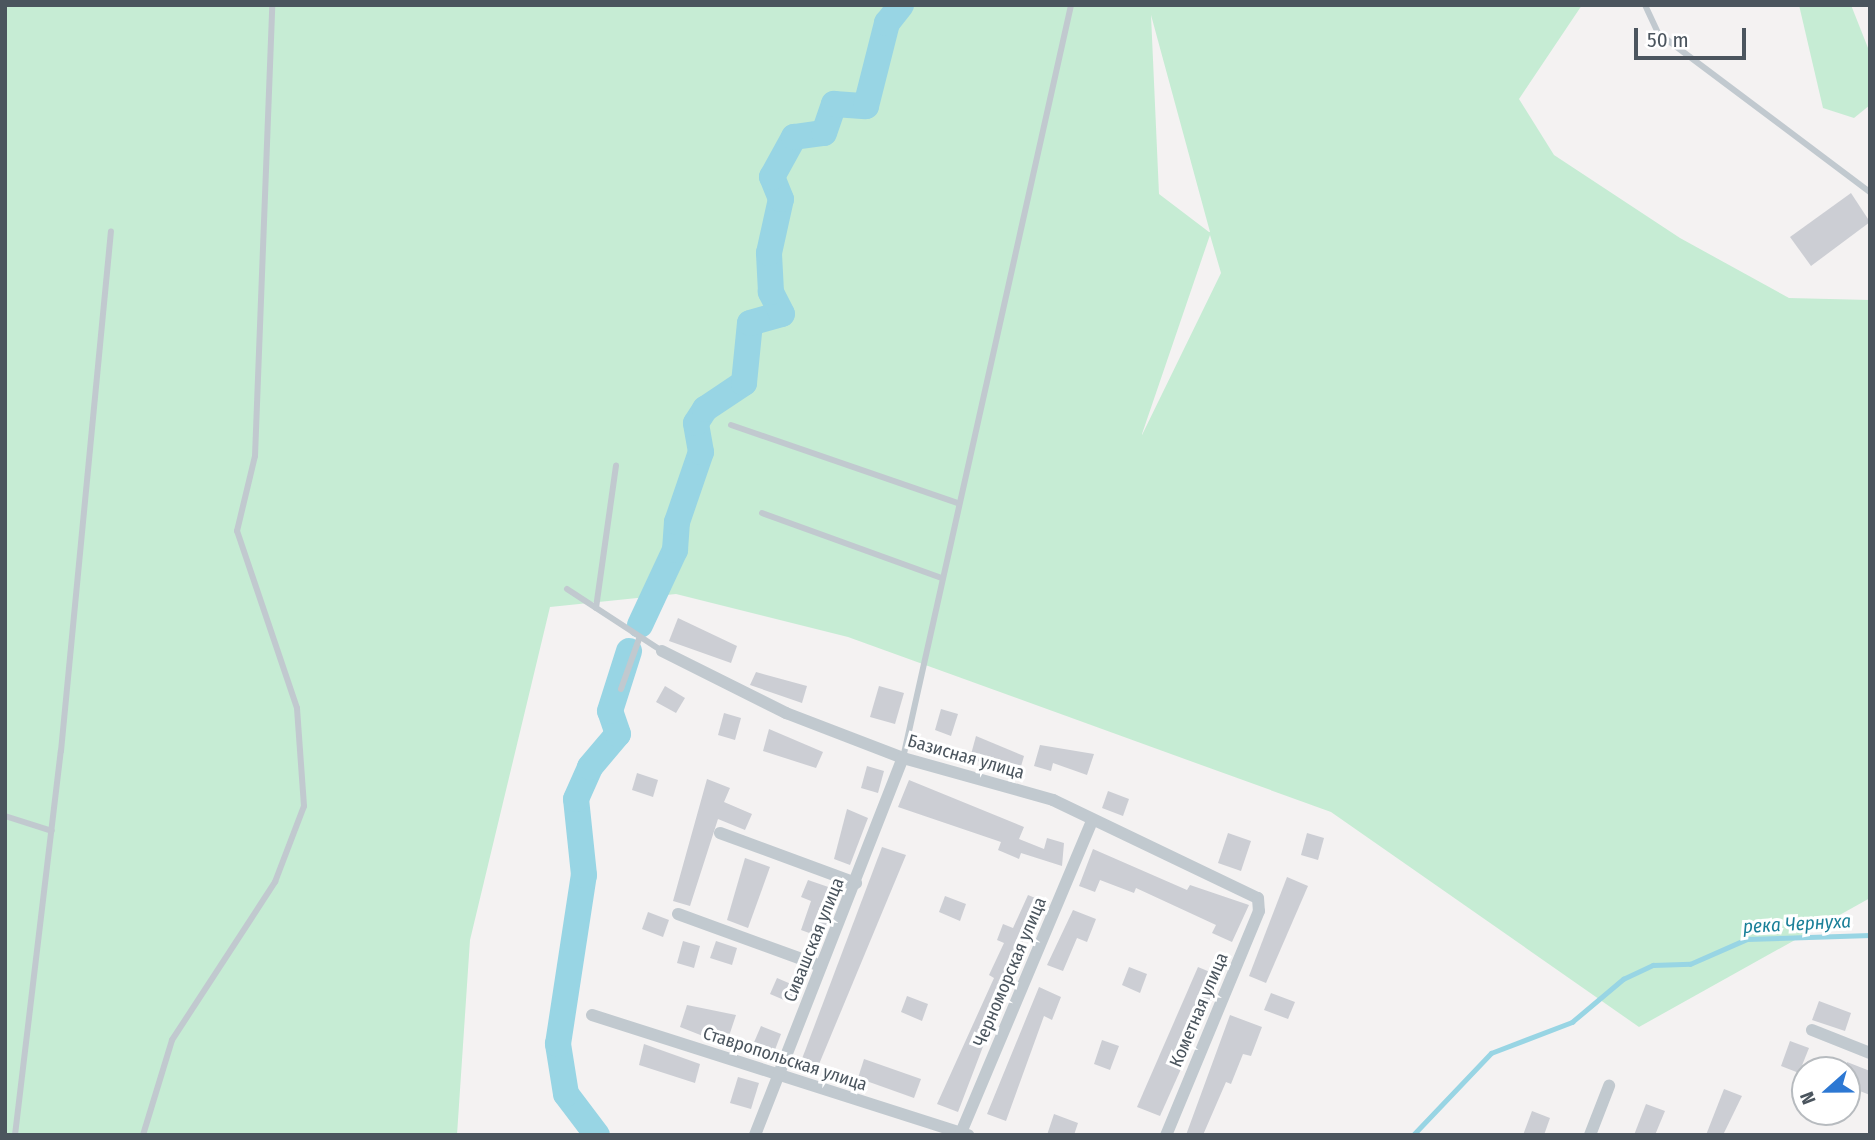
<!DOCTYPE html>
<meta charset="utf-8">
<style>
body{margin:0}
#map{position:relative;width:1875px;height:1140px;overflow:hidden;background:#f4f2f2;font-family:"Fira Sans Condensed",sans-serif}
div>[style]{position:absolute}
.green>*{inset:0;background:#c6ecd4}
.stream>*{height:4.5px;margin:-2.25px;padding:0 2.25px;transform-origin:2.25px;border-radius:2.25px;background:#98d5e4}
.river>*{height:26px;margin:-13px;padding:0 13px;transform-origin:13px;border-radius:13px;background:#98d5e4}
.building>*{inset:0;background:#ccced4}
.service>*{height:6px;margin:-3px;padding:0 3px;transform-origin:3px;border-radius:3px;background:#c1c9cf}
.minor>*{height:12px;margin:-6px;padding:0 6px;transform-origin:6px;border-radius:6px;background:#c1c9cf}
span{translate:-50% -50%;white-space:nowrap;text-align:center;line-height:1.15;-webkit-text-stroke:6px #fff;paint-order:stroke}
.street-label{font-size:18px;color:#4b555e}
.water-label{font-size:19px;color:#1b8099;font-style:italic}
.frame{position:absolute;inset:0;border:7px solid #4b555e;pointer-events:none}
.north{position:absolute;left:1791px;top:1056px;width:70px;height:70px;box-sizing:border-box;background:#fff;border:2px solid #b7bbbf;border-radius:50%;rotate:249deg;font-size:19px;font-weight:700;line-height:28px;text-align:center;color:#4b555e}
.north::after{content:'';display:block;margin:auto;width:24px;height:32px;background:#2d78d3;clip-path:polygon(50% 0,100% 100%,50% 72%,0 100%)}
.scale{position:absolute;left:1634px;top:28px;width:112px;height:32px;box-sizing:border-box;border:4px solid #4b555e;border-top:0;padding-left:9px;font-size:21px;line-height:24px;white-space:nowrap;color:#4b555e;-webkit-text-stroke:5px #fff;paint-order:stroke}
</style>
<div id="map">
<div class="green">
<div style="clip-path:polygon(evenodd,5px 5px,1582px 5px,1519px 99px,1554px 155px,1680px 238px,1789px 298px,1870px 300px,1870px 898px,1639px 1027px,1331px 812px,848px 637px,676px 594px,550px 607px,470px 940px,457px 1135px,5px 1135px,5px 5px,1151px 15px,1210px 232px,1209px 232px,1159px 194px,1151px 15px,5px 5px,1210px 235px,1221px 273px,1142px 435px,1142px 434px,1210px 235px)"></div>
<div style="clip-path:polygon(1799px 5px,1851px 5px,1870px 53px,1870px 105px,1854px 118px,1823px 108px)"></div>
</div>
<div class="stream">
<div style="left:1413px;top:1135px;width:113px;rotate:-46.4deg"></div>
<div style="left:1491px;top:1053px;width:87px;rotate:-20.9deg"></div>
<div style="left:1572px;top:1022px;width:67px;rotate:-40.1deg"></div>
<div style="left:1623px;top:979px;width:33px;rotate:-25deg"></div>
<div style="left:1653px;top:965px;width:37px;rotate:-2deg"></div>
<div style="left:1690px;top:964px;width:62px;rotate:-23.7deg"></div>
<div style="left:1747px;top:939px;width:123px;rotate:-1.9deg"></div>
</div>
<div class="river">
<div style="left:640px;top:625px;width:83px;rotate:-65deg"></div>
<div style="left:675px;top:550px;width:28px;rotate:-86deg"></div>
<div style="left:677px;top:522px;width:74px;rotate:-71.1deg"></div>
<div style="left:701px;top:452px;width:29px;rotate:-100deg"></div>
<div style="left:696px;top:423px;width:17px;rotate:-57deg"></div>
<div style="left:705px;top:409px;width:47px;rotate:-33.7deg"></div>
<div style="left:744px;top:383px;width:60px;rotate:-84.3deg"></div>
<div style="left:750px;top:323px;width:33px;rotate:-16deg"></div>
<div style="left:782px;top:314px;width:25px;rotate:-117deg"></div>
<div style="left:771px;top:292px;width:39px;rotate:-93deg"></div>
<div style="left:769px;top:253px;width:55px;rotate:-77.5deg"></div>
<div style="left:781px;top:199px;width:24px;rotate:-112deg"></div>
<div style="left:772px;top:177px;width:46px;rotate:-61.2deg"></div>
<div style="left:794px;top:137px;width:30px;rotate:-8deg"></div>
<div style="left:824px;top:133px;width:31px;rotate:-71deg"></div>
<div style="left:834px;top:104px;width:32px;rotate:4deg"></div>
<div style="left:866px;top:106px;width:86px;rotate:-75.8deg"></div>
<div style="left:887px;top:23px;width:23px;rotate:-52deg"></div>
<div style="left:597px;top:1135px;width:51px;rotate:-127.1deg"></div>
<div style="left:566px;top:1094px;width:51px;rotate:-99.1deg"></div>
<div style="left:558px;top:1044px;width:171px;rotate:-81.3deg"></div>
<div style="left:584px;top:875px;width:76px;rotate:-96deg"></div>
<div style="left:576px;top:799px;width:35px;rotate:-66deg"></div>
<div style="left:590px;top:767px;width:43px;rotate:-49.7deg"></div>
<div style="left:618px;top:734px;width:24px;rotate:-109deg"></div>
<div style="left:610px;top:711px;width:63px;rotate:-72.4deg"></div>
</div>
<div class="building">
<div style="clip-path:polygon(1851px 193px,1870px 222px,1811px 266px,1790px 237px)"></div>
<div style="clip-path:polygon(678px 618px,737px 646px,731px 663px,669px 641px)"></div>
<div style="clip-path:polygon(756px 672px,807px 686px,802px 703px,750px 685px)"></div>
<div style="clip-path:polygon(665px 686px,685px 698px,676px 713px,656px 702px)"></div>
<div style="clip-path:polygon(879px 686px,904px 693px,895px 724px,870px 717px)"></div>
<div style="clip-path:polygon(941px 709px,958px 714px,951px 736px,935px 730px)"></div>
<div style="clip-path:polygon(724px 713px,741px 718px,735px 740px,718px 735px)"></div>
<div style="clip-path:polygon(769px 729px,823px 752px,816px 768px,763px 751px)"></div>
<div style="clip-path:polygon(976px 736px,1024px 756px,1018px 777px,970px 758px)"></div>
<div style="clip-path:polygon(1040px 745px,1094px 754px,1087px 775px,1053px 763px,1051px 771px,1034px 766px)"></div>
<div style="clip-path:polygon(867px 766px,884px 771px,878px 793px,861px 788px)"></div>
<div style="clip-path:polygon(637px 773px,658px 780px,653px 797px,632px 790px)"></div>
<div style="clip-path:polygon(707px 779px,730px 788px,724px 802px,752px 814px,745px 830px,718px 819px,690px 906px,673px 901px)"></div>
<div style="clip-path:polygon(909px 780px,1024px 827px,1019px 839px,1044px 849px,1047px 838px,1064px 843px,1062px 866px,1021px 853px,1019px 859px,998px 850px,1001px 842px,898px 807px)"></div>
<div style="clip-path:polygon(1108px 791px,1129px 799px,1123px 816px,1102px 808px)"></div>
<div style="clip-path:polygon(847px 809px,868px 818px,850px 865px,834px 859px)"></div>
<div style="clip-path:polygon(1228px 833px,1251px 841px,1241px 871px,1218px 863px)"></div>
<div style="clip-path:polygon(1307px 833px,1324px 838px,1318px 860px,1301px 855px)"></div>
<div style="clip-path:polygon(882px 847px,906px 855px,817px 1069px,800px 1064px)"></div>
<div style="clip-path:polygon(1093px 849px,1187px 890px,1190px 885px,1249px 905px,1232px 942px,1212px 933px,1216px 925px,1136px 888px,1134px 893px,1100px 880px,1095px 892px,1079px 886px)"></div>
<div style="clip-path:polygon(745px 858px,770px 867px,748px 928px,727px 920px)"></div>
<div style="clip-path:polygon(1287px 877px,1308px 886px,1266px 983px,1249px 976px)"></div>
<div style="clip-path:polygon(808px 880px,840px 891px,823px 938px,801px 930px,811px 901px,801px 897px)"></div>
<div style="clip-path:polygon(1028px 895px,1045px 902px,1031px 921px,958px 1112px,937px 1104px,994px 978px,989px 975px,1004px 943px,997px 940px,1003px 924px,1013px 928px)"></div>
<div style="clip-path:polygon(945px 896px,966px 904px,960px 921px,939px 912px)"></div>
<div style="clip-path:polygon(1073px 910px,1096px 919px,1087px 942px,1077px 938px,1063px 971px,1047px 965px)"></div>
<div style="clip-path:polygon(648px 912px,669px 920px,663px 937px,642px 929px)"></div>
<div style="clip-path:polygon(683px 941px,700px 946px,694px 968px,677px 963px)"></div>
<div style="clip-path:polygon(716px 941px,737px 948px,732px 965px,710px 958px)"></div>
<div style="clip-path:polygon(1129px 967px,1147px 974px,1140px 993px,1122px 985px)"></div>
<div style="clip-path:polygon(1198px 967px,1222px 977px,1160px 1116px,1137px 1107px)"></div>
<div style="clip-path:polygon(777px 978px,798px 987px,791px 1003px,770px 994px)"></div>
<div style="clip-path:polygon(1039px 987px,1061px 997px,1052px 1020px,1044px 1016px,1006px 1121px,987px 1114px)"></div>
<div style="clip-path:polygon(1271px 993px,1295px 1002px,1288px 1019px,1264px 1010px)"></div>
<div style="clip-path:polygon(907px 996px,928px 1004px,922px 1021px,901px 1012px)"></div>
<div style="clip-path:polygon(1819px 1001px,1851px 1013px,1845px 1031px,1812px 1020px)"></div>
<div style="clip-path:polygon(687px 1005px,736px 1015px,726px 1045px,680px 1027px)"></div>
<div style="clip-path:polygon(1230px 1015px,1262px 1027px,1251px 1056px,1243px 1054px,1231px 1084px,1226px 1082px,1203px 1135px,1186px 1135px)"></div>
<div style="clip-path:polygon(761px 1026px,781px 1034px,773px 1055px,752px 1047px)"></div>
<div style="clip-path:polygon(1102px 1040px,1119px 1046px,1110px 1070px,1094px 1064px)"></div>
<div style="clip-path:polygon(1790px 1041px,1809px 1048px,1799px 1073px,1781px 1066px)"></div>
<div style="clip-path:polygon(644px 1044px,700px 1064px,695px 1083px,639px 1065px)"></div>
<div style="clip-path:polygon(864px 1059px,921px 1079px,914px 1098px,858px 1078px)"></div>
<div style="clip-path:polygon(1847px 1062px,1870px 1071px,1870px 1095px,1847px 1086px)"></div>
<div style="clip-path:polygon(738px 1077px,759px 1083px,751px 1109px,730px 1103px)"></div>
<div style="clip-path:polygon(1724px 1089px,1742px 1096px,1723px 1135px,1706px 1135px)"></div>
<div style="clip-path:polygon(1646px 1104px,1665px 1111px,1655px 1135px,1634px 1135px)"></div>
<div style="clip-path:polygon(1532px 1111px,1550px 1118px,1544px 1135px,1523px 1135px)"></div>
<div style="clip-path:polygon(1054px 1114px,1078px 1123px,1074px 1135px,1047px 1135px)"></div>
</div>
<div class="service">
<div style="left:1645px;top:5px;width:31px;rotate:65deg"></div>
<div style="left:1658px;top:33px;width:265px;rotate:36.9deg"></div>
<div style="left:731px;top:425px;width:240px;rotate:19deg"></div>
<div style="left:762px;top:513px;width:191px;rotate:19.9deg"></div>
<div style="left:567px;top:589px;width:113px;rotate:33.1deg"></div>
<div style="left:596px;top:608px;width:144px;rotate:-82deg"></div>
<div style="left:621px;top:689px;width:53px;rotate:-70.2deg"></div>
<div style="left:903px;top:758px;width:772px;rotate:-77.42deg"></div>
<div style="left:5px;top:816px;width:49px;rotate:17.7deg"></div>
<div style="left:15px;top:1135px;width:387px;rotate:-83.2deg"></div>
<div style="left:61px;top:751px;width:522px;rotate:-84.51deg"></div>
<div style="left:143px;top:1135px;width:99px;rotate:-73deg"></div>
<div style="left:172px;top:1040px;width:189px;rotate:-56.9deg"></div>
<div style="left:275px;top:882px;width:81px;rotate:-69.1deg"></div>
<div style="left:304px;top:806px;width:98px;rotate:-94.1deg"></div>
<div style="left:297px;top:708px;width:187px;rotate:-108.7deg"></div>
<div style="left:237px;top:531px;width:77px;rotate:-76.5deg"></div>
<div style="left:255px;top:456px;width:451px;rotate:-87.8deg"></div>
</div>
<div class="minor">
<div style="left:662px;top:651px;width:139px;rotate:26.6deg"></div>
<div style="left:786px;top:713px;width:125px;rotate:21deg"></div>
<div style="left:903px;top:758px;width:156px;rotate:15.6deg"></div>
<div style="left:1053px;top:800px;width:227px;rotate:25.6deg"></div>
<div style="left:1258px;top:898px;width:13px;rotate:86deg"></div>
<div style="left:1259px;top:911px;width:243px;rotate:112.5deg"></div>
<div style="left:720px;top:833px;width:145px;rotate:20.2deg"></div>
<div style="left:678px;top:914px;width:152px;rotate:20deg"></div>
<div style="left:592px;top:1015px;width:395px;rotate:17.7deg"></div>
<div style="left:1812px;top:1030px;width:62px;rotate:21.6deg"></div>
<div style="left:755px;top:1135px;width:405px;rotate:-68.6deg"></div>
<div style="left:960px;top:1135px;width:338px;rotate:-67.2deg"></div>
<div style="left:1590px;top:1135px;width:53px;rotate:-68.8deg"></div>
</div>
<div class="street-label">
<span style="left:966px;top:757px;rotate:16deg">Базисная улица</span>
<span style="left:814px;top:940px;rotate:-68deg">Сивашская улица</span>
<span style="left:1010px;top:972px;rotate:-67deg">Черноморская улица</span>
<span style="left:1199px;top:1010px;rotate:-67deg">Кометная улица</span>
<span style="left:785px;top:1059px;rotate:18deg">Ставропольская улица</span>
</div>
<div class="water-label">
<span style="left:1797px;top:924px;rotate:-3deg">река Чернуха</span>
</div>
<div class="frame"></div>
<div class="north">N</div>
<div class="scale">50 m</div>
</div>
